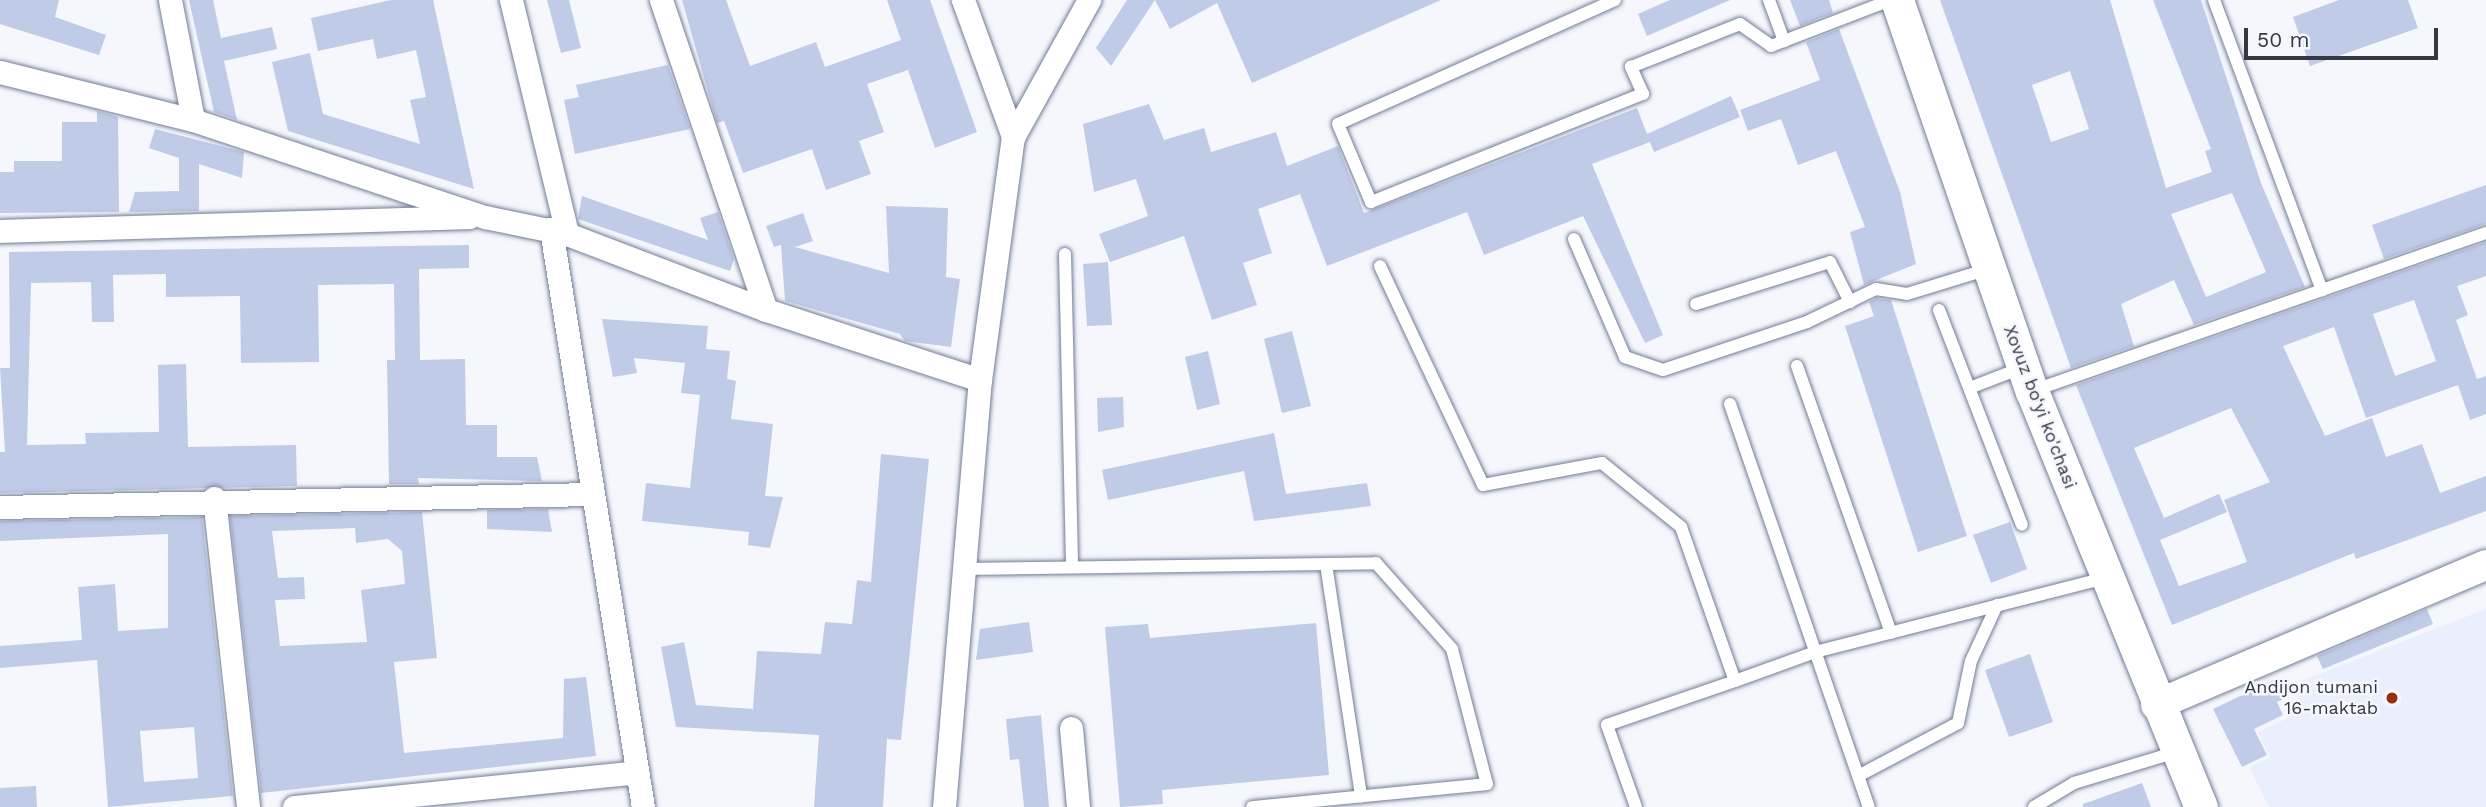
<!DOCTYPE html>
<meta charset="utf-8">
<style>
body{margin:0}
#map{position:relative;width:2486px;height:807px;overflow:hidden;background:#f5f7fd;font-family:"Work Sans",sans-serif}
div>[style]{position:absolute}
.built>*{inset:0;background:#e9effd}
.building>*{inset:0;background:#c0cbe8}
.roads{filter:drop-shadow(0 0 2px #727c96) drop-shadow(0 0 2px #727c96)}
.service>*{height:12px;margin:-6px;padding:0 6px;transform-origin:6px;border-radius:6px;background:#fff}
.minor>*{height:23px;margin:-11.5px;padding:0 11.5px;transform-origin:11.5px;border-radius:11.5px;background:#fff}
.tertiary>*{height:30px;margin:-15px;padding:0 15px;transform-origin:15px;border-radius:15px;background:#fff}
.secondary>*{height:33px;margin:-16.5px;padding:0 16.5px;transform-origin:16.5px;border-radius:16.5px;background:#fff}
.dots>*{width:19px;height:19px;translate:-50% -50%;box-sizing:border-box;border:4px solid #f5f7fd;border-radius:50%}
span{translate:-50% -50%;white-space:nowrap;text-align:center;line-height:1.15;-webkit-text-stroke:5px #f5f7fd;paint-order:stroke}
.street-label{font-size:18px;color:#333843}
.poi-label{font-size:18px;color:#333843}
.right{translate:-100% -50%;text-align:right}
.scale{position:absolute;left:2244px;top:28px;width:194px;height:32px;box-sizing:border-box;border:4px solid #333843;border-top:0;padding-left:9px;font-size:21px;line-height:24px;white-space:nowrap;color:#333843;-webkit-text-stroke:5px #f5f7fd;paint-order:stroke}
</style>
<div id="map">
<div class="built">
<div style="clip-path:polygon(2486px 609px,2486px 807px,2269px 807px,2249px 767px,2270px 757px,2258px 732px,2303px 711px,2291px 685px)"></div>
</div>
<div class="building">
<div style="clip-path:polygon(0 0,59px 0,55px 17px,106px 35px,99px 55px,0 24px)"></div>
<div style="clip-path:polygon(189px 0,213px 0,221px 38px,272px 27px,277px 49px,224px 61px,237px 120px,214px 112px)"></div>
<div style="clip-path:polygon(391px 0,433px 0,474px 189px,288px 131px,272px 62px,310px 53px,323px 114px,420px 144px,410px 100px,426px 97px,416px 50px,377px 59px,373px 39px,318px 51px,311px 18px)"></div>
<div style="clip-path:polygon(547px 0,569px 0,581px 48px,561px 53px)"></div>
<div style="clip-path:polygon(682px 0,726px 0,750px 66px,816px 42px,825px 67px,901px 40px,887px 0,930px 0,977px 132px,935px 148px,908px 70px,867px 84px,884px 132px,859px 141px,871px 174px,826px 190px,812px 149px,743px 173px,724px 121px,717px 123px)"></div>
<div style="clip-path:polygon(1127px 0,1441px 0,1252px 83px,1217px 3px,1170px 29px,1155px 0,1111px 66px,1096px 48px)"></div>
<div style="clip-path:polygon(1670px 0,1730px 0,1647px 36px,1638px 14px)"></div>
<div style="clip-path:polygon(1790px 0,1829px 0,1833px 13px,1800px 26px)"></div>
<div style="clip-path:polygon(evenodd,1940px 0,2110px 0,2166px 188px,2212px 172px,2205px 151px,2211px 149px,2153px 0,2201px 0,2261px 183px,2305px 287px,2194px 325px,2174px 280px,2121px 304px,2134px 346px,2071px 368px,1940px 0,2070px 71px,2089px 129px,2051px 142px,2032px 85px,2070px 71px,1940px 0,2232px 193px,2266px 272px,2206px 297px,2171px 214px,2232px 193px)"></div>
<div style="clip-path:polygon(2339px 0,2408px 0,2418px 28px,2310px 66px,2293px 17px)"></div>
<div style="clip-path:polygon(1839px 29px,1900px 192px,1916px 264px,1864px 285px,1850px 232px,1865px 227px,1836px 151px,1798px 165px,1781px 119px,1748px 131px,1740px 110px,1820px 80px,1806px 42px)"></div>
<div style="clip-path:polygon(668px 65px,690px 129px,575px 154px,564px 100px,579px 97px,576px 85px)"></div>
<div style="clip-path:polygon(1731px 96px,1740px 117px,1654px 152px,1650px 142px,1592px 164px,1663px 335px,1645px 343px,1583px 216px,1484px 255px,1467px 212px,1327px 266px,1300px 194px,1258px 209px,1272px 253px,1243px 263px,1257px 305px,1212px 320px,1184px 236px,1110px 262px,1099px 234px,1148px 216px,1136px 179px,1094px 192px,1083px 124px,1149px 104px,1164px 140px,1204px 128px,1211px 152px,1276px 132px,1287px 166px,1338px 146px,1364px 213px,1637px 108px,1647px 134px)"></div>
<div style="clip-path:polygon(97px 111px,118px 117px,119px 212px,0 213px,0 172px,14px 172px,14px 161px,62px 161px,62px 122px,97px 122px)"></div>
<div style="clip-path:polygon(155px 129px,244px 152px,242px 178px,199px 164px,199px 211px,129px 212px,135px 192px,179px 191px,179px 158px,149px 148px)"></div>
<div style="clip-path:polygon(2486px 185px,2486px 224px,2384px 259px,2372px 225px)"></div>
<div style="clip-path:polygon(582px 196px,708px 240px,700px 218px,718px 212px,734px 259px,730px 271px,578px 219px)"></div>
<div style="clip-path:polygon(886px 206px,948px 208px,946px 277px,960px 279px,951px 347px,905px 341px,900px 334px,785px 301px,781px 245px,774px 247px,766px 226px,803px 213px,813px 241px,795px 247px,889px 273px)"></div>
<div style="clip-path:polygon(evenodd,2486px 242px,2486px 276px,2457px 286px,2468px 315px,2456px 320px,2477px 379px,2486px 376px,2486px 414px,2470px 420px,2458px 385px,2366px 418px,2334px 327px,2283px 346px,2325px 436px,2372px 418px,2386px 457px,2422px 444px,2440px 493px,2486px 476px,2486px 511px,2356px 559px,2354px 553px,2172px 625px,2076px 385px,2486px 242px,2414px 300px,2436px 361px,2395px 376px,2373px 314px,2414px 300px,2486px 242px,2231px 408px,2270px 482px,2224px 500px,2247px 562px,2179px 586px,2160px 540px,2227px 512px,2219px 494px,2164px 518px,2134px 448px,2231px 408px)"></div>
<div style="clip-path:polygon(469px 245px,469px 268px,419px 269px,420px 360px,465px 359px,466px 425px,497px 425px,497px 457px,537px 457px,542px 481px,418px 478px,419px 484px,389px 484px,387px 360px,395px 360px,394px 284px,318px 285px,319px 362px,241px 363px,240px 296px,166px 297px,166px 274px,113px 275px,114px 322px,92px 322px,91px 282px,31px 283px,27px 445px,86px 444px,85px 433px,159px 432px,158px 365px,186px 364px,188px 447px,296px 445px,297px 486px,0 493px,0 452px,5px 452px,0 368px,24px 368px,10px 368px,9px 252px)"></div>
<div style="clip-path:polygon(1108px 262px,1112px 325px,1087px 326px,1083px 264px)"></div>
<div style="clip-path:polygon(1877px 298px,1891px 300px,1967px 536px,1918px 552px,1845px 326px,1874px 316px,1869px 302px)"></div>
<div style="clip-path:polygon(602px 319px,708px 326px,706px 349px,730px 351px,727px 379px,736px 381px,731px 419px,773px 424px,765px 496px,783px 497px,770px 548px,748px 545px,749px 532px,642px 521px,646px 483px,690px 488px,700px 395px,681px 393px,685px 363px,634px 358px,637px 373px,613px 377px)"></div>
<div style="clip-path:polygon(1292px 331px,1311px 406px,1282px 413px,1264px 339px)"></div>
<div style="clip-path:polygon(1208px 351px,1220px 404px,1197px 410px,1185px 357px)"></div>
<div style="clip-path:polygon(1123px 397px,1124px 427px,1098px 432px,1097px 398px)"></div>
<div style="clip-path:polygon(1274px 433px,1286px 494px,1367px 483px,1371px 506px,1254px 521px,1244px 471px,1108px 500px,1102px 470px)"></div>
<div style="clip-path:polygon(881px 454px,929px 459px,901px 740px,887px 739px,883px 807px,814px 807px,819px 735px,676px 727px,661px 647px,684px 642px,696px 705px,753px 709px,757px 651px,821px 654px,825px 622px,852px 624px,857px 580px,871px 582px)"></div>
<div style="clip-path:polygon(548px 509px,552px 532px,487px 529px,487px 510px)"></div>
<div style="clip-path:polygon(evenodd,422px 512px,437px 658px,394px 662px,404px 753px,563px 738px,564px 679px,586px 677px,596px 756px,261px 793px,230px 516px,422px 512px,355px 528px,356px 543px,388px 539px,402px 551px,405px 584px,361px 590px,367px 642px,280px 646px,275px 600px,305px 599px,304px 577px,278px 578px,272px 531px,355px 528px)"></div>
<div style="clip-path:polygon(evenodd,202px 517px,233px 796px,108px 807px,97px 660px,0 668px,0 646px,82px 640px,78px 587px,115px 584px,118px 631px,168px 628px,168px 534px,0 541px,0 521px,202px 517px,194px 727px,198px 778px,144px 782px,140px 731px,194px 727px)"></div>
<div style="clip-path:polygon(2010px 522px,2027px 569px,1991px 583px,1973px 535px)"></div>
<div style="clip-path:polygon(2427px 609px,2433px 624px,2323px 669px,2317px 656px)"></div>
<div style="clip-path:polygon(1029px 622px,1033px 652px,976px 660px,980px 629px)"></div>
<div style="clip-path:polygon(1316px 623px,1329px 775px,1162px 790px,1163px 804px,1120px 807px,1105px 627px,1148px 624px,1150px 638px)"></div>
<div style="clip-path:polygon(2030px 654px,2053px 722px,2009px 737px,1985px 670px)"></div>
<div style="clip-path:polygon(2278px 678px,2288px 697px,2277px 702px,2283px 715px,2254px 729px,2267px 755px,2242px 767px,2213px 709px)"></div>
<div style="clip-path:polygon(1041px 715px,1049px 807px,1024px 807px,1019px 759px,1010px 760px,1006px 719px)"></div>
<div style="clip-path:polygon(2142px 783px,2151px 807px,2083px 807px,2083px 804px)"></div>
<div style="clip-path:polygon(36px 786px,37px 807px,0 807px,0 788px)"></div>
</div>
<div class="roads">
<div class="service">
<div style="left:1615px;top:0;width:303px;rotate:155.9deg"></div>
<div style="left:1338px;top:124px;width:85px;rotate:67.1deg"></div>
<div style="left:1371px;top:202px;width:293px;rotate:-21.7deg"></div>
<div style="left:1643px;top:94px;width:30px;rotate:-114deg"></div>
<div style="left:1631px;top:67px;width:117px;rotate:-21.5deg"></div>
<div style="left:1740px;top:24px;width:38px;rotate:35deg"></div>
<div style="left:1771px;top:46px;width:129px;rotate:-21deg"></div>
<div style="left:1769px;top:0;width:44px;rotate:69.9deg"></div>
<div style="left:2214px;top:0;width:310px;rotate:69.6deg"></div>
<div style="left:1574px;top:239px;width:129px;rotate:66.6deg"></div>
<div style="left:1625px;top:357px;width:40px;rotate:18.9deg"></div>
<div style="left:1663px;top:370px;width:152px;rotate:-18.4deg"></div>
<div style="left:1807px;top:322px;width:76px;rotate:-25.6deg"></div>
<div style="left:1876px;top:289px;width:31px;rotate:9deg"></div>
<div style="left:1907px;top:294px;width:86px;rotate:-17deg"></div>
<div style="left:1065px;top:254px;width:313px;rotate:88.7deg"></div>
<div style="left:1380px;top:266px;width:242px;rotate:64.8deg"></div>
<div style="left:1483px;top:485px;width:121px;rotate:-10.5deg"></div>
<div style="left:1602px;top:463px;width:102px;rotate:39deg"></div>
<div style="left:1681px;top:527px;width:163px;rotate:70.7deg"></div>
<div style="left:1735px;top:681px;width:85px;rotate:-19.9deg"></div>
<div style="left:1815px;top:652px;width:300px;rotate:-14.3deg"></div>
<div style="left:1696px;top:304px;width:140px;rotate:-17.4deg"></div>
<div style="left:1830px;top:262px;width:45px;rotate:63.4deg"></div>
<div style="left:1939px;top:310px;width:230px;rotate:68.9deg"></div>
<div style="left:1797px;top:366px;width:283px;rotate:70.6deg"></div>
<div style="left:1972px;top:387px;width:56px;rotate:-21deg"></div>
<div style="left:2032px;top:391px;width:481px;rotate:-19.2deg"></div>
<div style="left:1730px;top:404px;width:426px;rotate:71deg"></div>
<div style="left:1326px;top:564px;width:235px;rotate:81.4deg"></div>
<div style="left:968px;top:569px;width:408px;rotate:-0.8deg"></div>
<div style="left:1376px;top:563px;width:115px;rotate:48.5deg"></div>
<div style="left:1452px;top:649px;width:139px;rotate:75.5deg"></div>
<div style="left:1487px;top:784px;width:236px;rotate:174.4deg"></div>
<div style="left:1858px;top:776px;width:113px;rotate:-27.9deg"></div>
<div style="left:1958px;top:723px;width:63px;rotate:-78.2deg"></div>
<div style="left:1971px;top:661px;width:62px;rotate:-65.1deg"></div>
<div style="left:1636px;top:807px;width:87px;rotate:-109.5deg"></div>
<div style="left:1607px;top:725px;width:135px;rotate:-19deg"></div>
<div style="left:2034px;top:807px;width:47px;rotate:-31deg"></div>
<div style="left:2074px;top:783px;width:107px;rotate:-16.9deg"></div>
</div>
<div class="minor">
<div style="left:170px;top:0;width:122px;rotate:79.1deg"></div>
<div style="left:511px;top:0;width:241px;rotate:76.5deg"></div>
<div style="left:661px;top:0;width:327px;rotate:71.3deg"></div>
<div style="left:963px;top:0;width:146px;rotate:69.9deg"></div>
<div style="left:0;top:72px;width:199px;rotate:14deg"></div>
<div style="left:193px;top:120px;width:308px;rotate:18.4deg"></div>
<div style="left:485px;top:217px;width:84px;rotate:11.7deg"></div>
<div style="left:567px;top:234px;width:213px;rotate:20.9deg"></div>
<div style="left:766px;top:310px;width:225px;rotate:18.1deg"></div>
<div style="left:551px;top:229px;width:585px;rotate:80.96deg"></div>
<div style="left:0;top:231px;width:469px;rotate:-1.7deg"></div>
<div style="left:214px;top:498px;width:311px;rotate:83.7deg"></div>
<div style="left:0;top:507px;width:589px;rotate:-1.26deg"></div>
<div style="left:1071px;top:728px;width:79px;rotate:84.9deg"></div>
<div style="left:294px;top:807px;width:345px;rotate:-5.8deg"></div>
<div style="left:944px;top:807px;width:429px;rotate:-85.2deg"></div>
<div style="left:980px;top:380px;width:245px;rotate:-82.3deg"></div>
<div style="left:1013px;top:137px;width:157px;rotate:-61deg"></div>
</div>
<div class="tertiary">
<div style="left:2156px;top:705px;width:358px;rotate:-23deg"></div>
</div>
<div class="secondary">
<div style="left:1897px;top:0;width:414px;rotate:71deg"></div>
<div style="left:2032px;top:391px;width:449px;rotate:67.9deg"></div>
</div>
</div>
<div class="dots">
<div style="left:2392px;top:698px;background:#962f0f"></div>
</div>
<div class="street-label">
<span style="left:2040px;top:407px;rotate:69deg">Xovuz bo‘yi ko'chasi</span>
</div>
<div class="poi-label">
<span class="right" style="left:2378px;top:698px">Andijon tumani<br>16-maktab</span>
</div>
<div class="scale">50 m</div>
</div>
